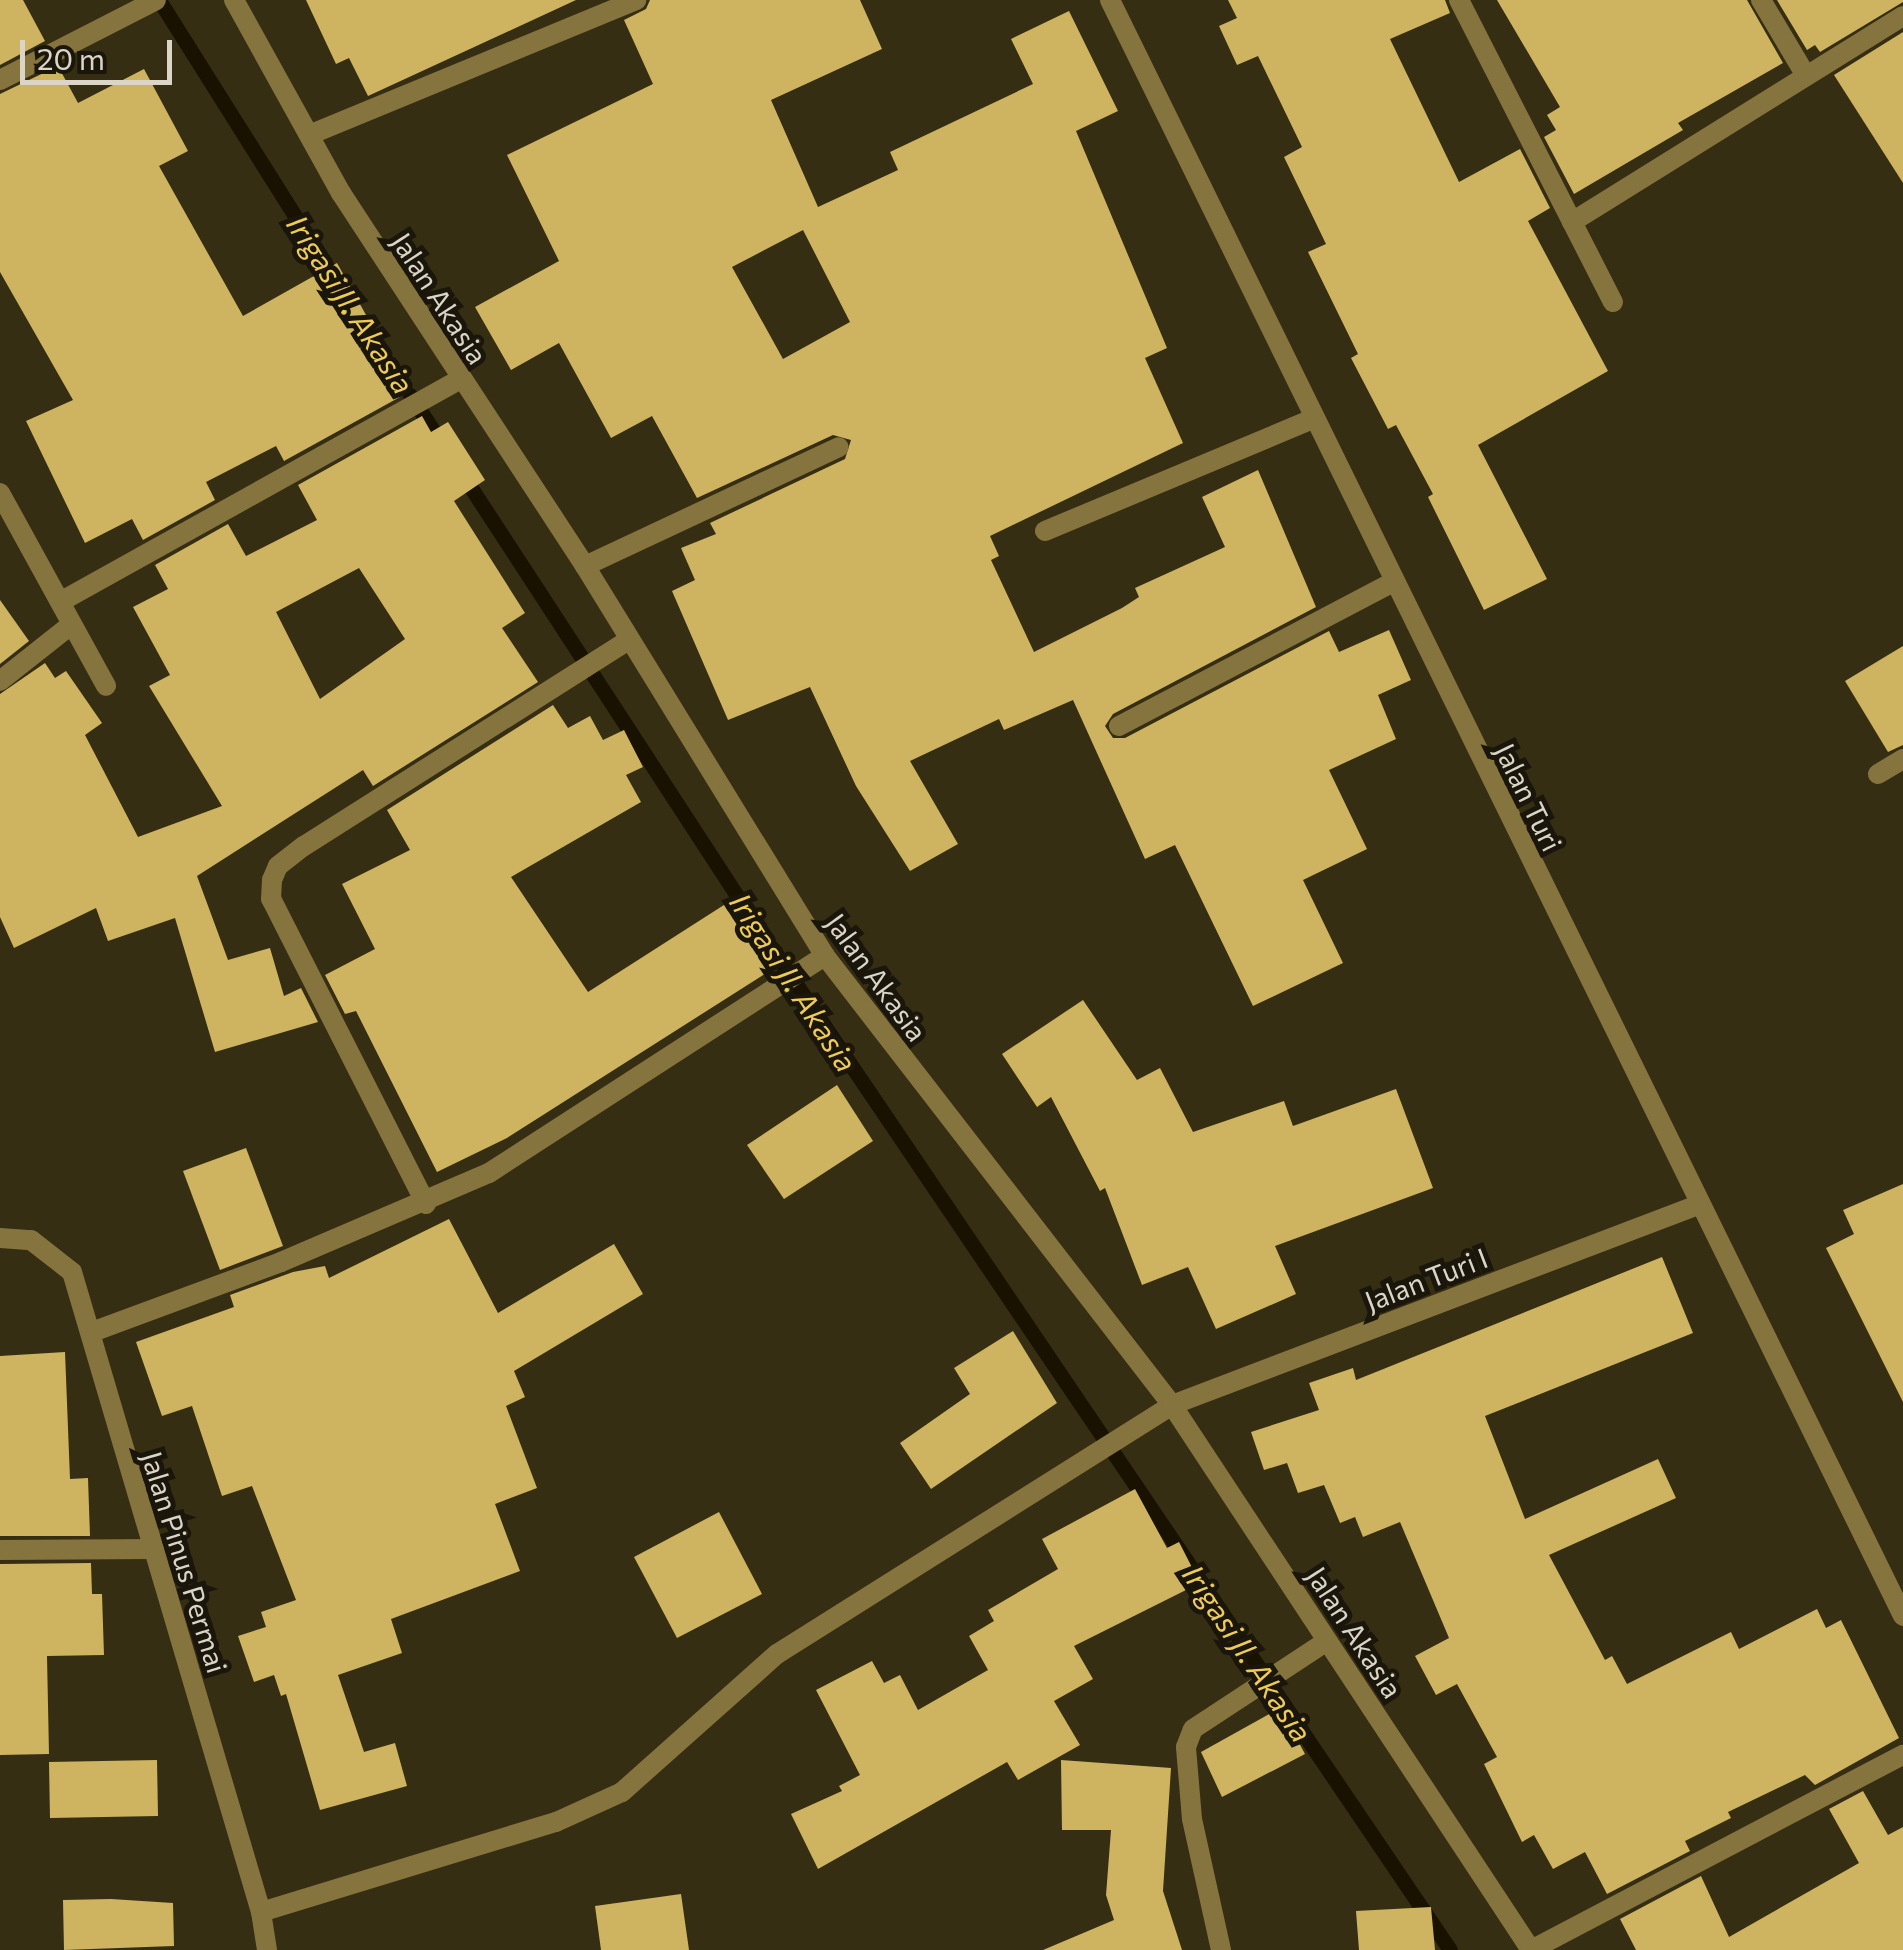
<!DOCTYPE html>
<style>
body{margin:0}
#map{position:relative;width:1903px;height:1950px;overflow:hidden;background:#362e13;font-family:Commissioner,sans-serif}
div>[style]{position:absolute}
.stream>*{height:15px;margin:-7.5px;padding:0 7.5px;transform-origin:7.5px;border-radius:7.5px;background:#1a1200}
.building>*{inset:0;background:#ceb460}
.street>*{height:20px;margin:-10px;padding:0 10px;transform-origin:10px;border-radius:10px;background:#85743e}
span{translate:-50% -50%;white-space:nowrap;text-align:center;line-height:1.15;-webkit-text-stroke:10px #1a160b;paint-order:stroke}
.street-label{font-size:28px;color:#dad5c6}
.water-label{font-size:30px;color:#eecb57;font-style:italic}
.scale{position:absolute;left:20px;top:40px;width:152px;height:45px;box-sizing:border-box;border:5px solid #dad5c6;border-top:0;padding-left:12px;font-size:30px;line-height:35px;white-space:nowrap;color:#dad5c6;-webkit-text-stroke:8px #1a160b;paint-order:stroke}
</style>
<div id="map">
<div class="stream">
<div style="left:159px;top:0;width:334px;rotate:57.8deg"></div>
<div style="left:410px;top:395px;width:62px;rotate:56.8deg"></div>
<div style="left:462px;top:474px;width:522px;rotate:56.89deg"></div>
<div style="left:771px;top:947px;width:1211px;rotate:55.9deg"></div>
</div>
<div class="building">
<div style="clip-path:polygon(0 0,23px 0,45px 41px,0 65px)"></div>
<div style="clip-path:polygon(306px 0,576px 0,368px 96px,349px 58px,336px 64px)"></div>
<div style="clip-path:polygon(evenodd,650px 0,860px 0,882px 49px,771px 100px,818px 207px,898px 170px,890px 152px,1033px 84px,1011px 39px,1069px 11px,1118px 111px,1076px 131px,1167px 348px,1145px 358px,1183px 443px,990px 536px,999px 556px,991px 560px,1034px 652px,1122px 608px,1139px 597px,1135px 588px,1225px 547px,1202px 497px,1258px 470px,1316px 607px,1113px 714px,1105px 726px,1113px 738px,1125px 738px,1329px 631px,1339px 652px,1389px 630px,1411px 680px,1378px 695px,1396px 739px,1329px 770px,1367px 849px,1303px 880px,1343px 963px,1253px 1006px,1175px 845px,1145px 859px,1073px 700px,1004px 730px,999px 719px,910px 761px,958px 844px,910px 871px,856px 786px,810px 687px,728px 720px,672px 591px,695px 580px,681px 548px,716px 534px,710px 523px,845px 459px,851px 440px,833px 435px,697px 498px,652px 416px,611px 438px,559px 343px,511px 370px,475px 307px,559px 261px,507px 155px,653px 84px,624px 20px,646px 9px,650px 0,803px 230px,850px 322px,783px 359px,732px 267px,803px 230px)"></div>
<div style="clip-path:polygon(1228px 0,1445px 0,1450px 13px,1390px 39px,1459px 182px,1520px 149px,1550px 208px,1528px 221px,1608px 371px,1478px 445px,1547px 579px,1484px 610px,1428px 497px,1433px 494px,1396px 425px,1388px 429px,1351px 358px,1358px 354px,1308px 252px,1326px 244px,1284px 157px,1302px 147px,1258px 56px,1237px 65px,1219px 26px,1237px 18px)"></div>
<div style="clip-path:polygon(1497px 0,1747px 0,1783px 63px,1678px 123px,1683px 130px,1574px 194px,1544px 137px,1556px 130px,1547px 115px,1560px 107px)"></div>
<div style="clip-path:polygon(1777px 0,1903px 0,1903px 2px,1820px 52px,1815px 45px,1807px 50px)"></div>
<div style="clip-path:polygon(1903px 32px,1903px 183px,1834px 75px)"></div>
<div style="clip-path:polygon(58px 66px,78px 103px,144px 69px,188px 151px,159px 166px,243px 316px,337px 263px,409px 392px,284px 461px,276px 446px,206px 482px,215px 500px,143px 540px,132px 519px,85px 543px,26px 421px,73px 400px,0 272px,0 94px)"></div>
<div style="clip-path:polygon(evenodd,422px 416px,431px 432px,448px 422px,485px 480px,454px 501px,525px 613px,502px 628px,538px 682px,373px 786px,363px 770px,197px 876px,228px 960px,270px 948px,284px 996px,301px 988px,318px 1022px,215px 1052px,175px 918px,108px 941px,96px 908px,14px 948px,0 917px,0 694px,45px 663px,55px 678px,66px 671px,102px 723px,85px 735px,138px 837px,222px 806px,149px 686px,170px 675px,133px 607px,168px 589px,155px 565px,228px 524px,246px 556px,317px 520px,298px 485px,422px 416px,359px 568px,405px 639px,320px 699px,276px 612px,359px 568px)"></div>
<div style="clip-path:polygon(0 600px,29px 641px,0 664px)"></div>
<div style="clip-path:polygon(1903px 646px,1903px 745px,1888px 752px,1845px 681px)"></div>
<div style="clip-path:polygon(553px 705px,568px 728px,590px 716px,603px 740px,624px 730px,643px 767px,626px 775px,641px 802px,511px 877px,588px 992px,738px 896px,782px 963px,507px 1138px,437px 1172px,356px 1011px,345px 1014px,325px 975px,375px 949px,342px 884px,410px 850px,387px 810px)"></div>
<div style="clip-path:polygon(1083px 1000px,1137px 1080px,1160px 1068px,1193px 1132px,1284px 1101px,1293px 1126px,1396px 1089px,1433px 1188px,1275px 1246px,1296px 1294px,1216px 1329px,1188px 1267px,1142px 1285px,1105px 1188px,1100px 1191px,1051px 1097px,1037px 1107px,1002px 1054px)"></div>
<div style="clip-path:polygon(837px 1085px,873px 1141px,784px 1199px,747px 1145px)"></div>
<div style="clip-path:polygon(246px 1148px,283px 1246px,220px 1270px,183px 1171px)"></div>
<div style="clip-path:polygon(1903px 1184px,1903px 1402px,1826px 1248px,1854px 1234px,1843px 1210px)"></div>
<div style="clip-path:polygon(449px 1219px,498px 1313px,614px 1244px,643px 1294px,514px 1371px,525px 1397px,506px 1406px,537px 1488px,495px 1504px,520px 1571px,391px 1619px,402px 1653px,338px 1675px,364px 1752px,395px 1743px,407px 1786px,320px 1810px,286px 1694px,281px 1696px,274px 1675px,254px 1682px,238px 1636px,266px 1627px,261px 1612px,296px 1600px,252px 1486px,222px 1496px,192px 1406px,162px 1416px,136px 1342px,234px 1307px,230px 1295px,293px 1272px,325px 1266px,329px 1278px)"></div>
<div style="clip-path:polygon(1662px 1257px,1693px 1333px,1485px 1416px,1525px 1519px,1658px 1459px,1676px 1498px,1549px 1555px,1605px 1660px,1612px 1656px,1627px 1684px,1731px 1632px,1739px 1649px,1817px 1609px,1826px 1628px,1841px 1620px,1899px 1738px,1815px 1785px,1805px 1775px,1728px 1812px,1731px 1818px,1685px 1841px,1690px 1851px,1607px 1894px,1585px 1852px,1553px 1869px,1534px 1835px,1522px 1842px,1484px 1764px,1497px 1757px,1457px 1684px,1436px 1695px,1415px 1656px,1449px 1638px,1400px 1522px,1363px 1537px,1355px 1517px,1340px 1523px,1324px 1485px,1298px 1493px,1287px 1463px,1264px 1470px,1251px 1432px,1319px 1410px,1309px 1383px,1353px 1368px,1356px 1380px)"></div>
<div style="clip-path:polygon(1013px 1331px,1057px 1403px,931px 1489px,900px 1443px,970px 1394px,954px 1368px)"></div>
<div style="clip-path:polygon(65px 1352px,70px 1479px,88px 1478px,90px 1536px,0 1536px,0 1356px)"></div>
<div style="clip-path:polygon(1135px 1489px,1167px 1548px,1179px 1542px,1200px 1583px,1074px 1646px,1093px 1679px,1054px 1701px,1080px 1745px,1018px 1780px,1007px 1762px,818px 1869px,791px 1814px,842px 1791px,839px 1786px,860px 1775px,816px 1690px,872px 1661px,884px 1683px,900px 1675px,918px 1710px,988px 1670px,969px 1636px,994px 1621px,988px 1610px,1058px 1569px,1042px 1539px)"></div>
<div style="clip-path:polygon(719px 1512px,762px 1594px,677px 1638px,634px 1557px)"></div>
<div style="clip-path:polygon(91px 1563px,92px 1594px,102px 1594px,104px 1655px,47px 1656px,49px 1754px,0 1755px,0 1564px)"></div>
<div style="clip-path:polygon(1280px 1708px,1305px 1754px,1222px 1797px,1201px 1752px)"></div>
<div style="clip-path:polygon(157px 1760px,158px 1816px,50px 1818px,49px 1762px)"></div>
<div style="clip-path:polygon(1061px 1760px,1171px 1768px,1163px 1891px,1182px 1950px,1043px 1950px,1114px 1920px,1106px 1895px,1111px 1830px,1062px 1830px)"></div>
<div style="clip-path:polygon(1863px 1791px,1888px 1835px,1903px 1827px,1903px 1950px,1636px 1950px,1620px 1919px,1701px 1876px,1729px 1937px,1859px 1863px,1829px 1809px)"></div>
<div style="clip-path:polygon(681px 1894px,689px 1950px,601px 1950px,595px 1906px)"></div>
<div style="clip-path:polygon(111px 1899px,173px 1903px,174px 1946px,64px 1950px,63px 1900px)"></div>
<div style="clip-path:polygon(1431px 1907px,1435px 1950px,1359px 1950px,1356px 1911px)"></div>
</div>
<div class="street">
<div style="left:234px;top:0;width:221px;rotate:61deg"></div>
<div style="left:341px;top:193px;width:446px;rotate:56.8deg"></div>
<div style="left:585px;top:566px;width:458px;rotate:58.4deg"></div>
<div style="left:825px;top:956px;width:567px;rotate:52.3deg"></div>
<div style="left:1172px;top:1405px;width:653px;rotate:56.63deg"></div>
<div style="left:1110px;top:0;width:1800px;rotate:63.86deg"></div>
<div style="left:1459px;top:0;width:339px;rotate:63deg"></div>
<div style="left:1761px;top:0;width:86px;rotate:59.3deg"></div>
<div style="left:0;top:80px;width:175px;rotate:-27.1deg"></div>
<div style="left:309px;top:135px;width:354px;rotate:-22.4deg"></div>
<div style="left:1572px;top:222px;width:390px;rotate:-31.9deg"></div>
<div style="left:0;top:493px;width:220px;rotate:61.2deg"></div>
<div style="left:1045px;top:531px;width:290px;rotate:-22.7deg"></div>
<div style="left:585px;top:566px;width:280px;rotate:-25.1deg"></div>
<div style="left:60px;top:602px;width:458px;rotate:-29.1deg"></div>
<div style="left:0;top:681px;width:90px;rotate:-38.3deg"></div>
<div style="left:1119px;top:726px;width:310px;rotate:-27.7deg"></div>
<div style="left:1878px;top:774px;width:29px;rotate:-31deg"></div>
<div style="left:426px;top:1204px;width:342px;rotate:-116.9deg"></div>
<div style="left:271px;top:899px;width:19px;rotate:-87deg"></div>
<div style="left:272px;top:880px;width:15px;rotate:-67deg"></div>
<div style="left:278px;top:866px;width:33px;rotate:-38deg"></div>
<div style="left:304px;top:846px;width:381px;rotate:-32.4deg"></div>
<div style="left:0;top:1238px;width:31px;rotate:4deg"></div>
<div style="left:31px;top:1240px;width:52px;rotate:38deg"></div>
<div style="left:72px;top:1272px;width:667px;rotate:73.55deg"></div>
<div style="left:261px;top:1912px;width:38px;rotate:81deg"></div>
<div style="left:92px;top:1332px;width:202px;rotate:-20.3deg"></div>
<div style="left:281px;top:1262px;width:226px;rotate:-23.2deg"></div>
<div style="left:489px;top:1173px;width:400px;rotate:-32.9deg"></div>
<div style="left:0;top:1550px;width:154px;rotate:-0.4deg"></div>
<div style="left:261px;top:1912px;width:308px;rotate:-17deg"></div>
<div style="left:556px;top:1822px;width:72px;rotate:-24.4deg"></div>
<div style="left:622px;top:1792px;width:208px;rotate:-41.7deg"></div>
<div style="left:777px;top:1654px;width:467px;rotate:-32.2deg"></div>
<div style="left:1172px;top:1405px;width:563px;rotate:-20.82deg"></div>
<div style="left:1221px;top:1950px;width:134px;rotate:-102.5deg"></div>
<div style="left:1192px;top:1819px;width:72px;rotate:-94.8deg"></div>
<div style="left:1186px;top:1747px;width:19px;rotate:-69deg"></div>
<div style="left:1193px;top:1729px;width:160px;rotate:-33.3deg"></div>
<div style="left:1531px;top:1950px;width:420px;rotate:-27.7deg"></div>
</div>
<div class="street-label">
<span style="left:440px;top:298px;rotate:57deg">Jalan Akasia</span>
<span style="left:1529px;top:797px;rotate:64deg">Jalan Turi</span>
<span style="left:877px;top:977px;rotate:54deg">Jalan Akasia</span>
<span style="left:1426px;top:1279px;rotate:-21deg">Jalan Turi I</span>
<span style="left:185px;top:1562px;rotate:73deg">Jalan Pinus Permai</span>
<span style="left:1355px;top:1632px;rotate:57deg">Jalan Akasia</span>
</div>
<div class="water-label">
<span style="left:351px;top:304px;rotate:57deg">Irigasi Jl. Akasia</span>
<span style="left:794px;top:982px;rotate:57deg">Irigasi Jl. Akasia</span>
<span style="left:1248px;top:1653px;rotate:56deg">Irigasi Jl. Akasia</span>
</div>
<div class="scale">20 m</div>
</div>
